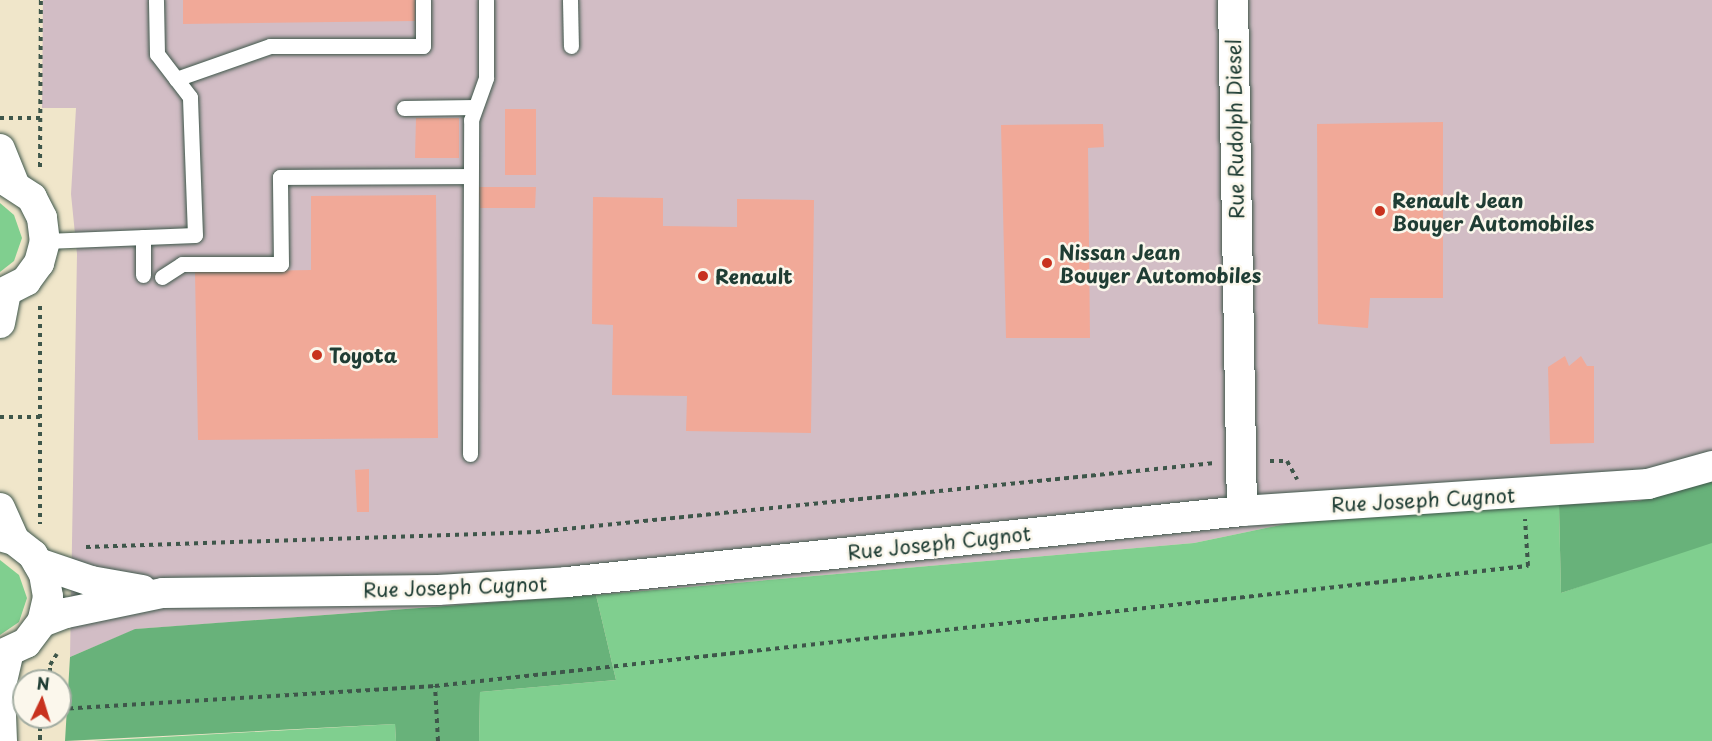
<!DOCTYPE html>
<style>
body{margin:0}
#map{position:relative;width:1712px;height:741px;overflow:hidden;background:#f0e6ca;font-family:"Playpen Sans",sans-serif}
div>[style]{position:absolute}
.industrial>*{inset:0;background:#d2bdc5}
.green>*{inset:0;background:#80cf8f}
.forest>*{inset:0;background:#68b27a}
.building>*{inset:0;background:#f1a998}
.path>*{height:4px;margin-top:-2px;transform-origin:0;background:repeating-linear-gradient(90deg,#3e564a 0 4.5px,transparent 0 9px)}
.roads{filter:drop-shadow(0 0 2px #3e564a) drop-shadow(0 0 2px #3e564a)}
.service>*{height:15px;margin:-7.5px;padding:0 7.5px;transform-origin:7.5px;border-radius:7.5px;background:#fff}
.minor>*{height:30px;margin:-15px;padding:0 15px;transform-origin:15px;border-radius:15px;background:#fff}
.dots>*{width:16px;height:16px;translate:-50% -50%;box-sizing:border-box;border:3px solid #fbf7ec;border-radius:50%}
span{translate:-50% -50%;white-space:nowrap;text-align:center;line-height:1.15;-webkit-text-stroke:5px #fbf7ec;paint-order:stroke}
.street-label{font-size:20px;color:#1f3d34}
.poi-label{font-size:20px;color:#1f3d34;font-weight:700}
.left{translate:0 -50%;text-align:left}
.north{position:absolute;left:12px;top:669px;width:60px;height:60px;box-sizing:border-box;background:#fbf7ec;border:2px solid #a3ada2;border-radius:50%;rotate:4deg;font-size:16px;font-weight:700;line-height:24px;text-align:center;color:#1f3d34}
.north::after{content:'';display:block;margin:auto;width:21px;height:27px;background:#c8321e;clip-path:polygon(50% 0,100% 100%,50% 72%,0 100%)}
</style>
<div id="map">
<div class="industrial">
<div style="clip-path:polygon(43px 0,1712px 0,1712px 479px,1639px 501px,1300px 521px,1194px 543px,596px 595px,136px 629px,70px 657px,77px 254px,71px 194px,76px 108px,42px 108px)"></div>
</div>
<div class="green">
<div style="clip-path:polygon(0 203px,14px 215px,22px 238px,14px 261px,0 272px)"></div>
<div style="clip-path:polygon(1559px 505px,1561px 593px,1712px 540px,1712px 741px,479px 741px,480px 692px,616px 680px,596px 595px,1194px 543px,1300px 521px)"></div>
<div style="clip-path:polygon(0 560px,19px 575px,27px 598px,19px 622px,0 635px)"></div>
<div style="clip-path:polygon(395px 724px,396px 741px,93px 741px)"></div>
</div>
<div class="forest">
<div style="clip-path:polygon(1712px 479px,1712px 543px,1561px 593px,1559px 505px,1639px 501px)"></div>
<div style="clip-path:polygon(596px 595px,616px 680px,480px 692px,479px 741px,396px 741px,395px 724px,65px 741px,70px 657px,135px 629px)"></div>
</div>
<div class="building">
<div style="clip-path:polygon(183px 0,415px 0,415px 21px,183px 24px)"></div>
<div style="clip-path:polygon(505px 109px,536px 109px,536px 175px,505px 175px)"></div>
<div style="clip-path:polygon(416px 118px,459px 118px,459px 158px,415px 158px)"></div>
<div style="clip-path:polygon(1443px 122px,1443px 298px,1370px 298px,1368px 328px,1318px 324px,1317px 124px)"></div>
<div style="clip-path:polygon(1103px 124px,1104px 147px,1088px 148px,1090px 338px,1006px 338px,1001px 125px)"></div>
<div style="clip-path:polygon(479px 187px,536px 187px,535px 208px,480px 208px)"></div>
<div style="clip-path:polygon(436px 195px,438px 438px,198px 440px,195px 272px,311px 270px,311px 196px)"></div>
<div style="clip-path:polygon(593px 197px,663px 198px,663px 226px,737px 227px,737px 199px,814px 200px,811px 433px,686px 431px,687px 396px,612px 395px,613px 325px,592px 324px)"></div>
<div style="clip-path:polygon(1565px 356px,1569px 366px,1581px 356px,1587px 366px,1594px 366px,1594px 443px,1550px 444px,1548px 367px)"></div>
<div style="clip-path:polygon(369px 469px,369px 512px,357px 512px,355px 470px)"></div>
</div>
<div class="path">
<div style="left:0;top:118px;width:40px"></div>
<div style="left:40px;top:167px;width:167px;rotate:-89.7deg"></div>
<div style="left:40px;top:306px;width:218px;rotate:90deg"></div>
<div style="left:0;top:417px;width:40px"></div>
<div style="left:1270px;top:461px;width:17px"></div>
<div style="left:1287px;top:461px;width:21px;rotate:61deg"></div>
<div style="left:86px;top:547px;width:450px;rotate:-1.9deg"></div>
<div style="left:536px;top:532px;width:682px;rotate:-5.81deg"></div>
<div style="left:50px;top:681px;width:16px;rotate:-90deg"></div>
<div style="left:50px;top:665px;width:13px;rotate:-58deg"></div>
<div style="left:60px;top:709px;width:376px;rotate:-3.5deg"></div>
<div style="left:40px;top:717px;width:24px;rotate:90deg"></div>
<div style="left:438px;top:741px;width:55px;rotate:-93.1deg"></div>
<div style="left:435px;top:686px;width:1100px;rotate:-6.27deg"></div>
<div style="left:1528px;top:566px;width:47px;rotate:-93.7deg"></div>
</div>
<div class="roads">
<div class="service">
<div style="left:570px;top:0;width:46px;rotate:88.8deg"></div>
<div style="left:176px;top:79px;width:100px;rotate:-19.3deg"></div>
<div style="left:270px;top:46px;width:153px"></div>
<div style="left:423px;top:46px;width:46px;rotate:-90deg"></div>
<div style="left:404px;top:108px;width:71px;rotate:-0.8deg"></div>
<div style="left:143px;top:237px;width:38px;rotate:90deg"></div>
<div style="left:45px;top:241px;width:150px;rotate:-2.3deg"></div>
<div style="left:195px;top:235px;width:138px;rotate:-92.1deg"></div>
<div style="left:190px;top:97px;width:54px;rotate:-127.5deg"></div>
<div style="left:157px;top:54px;width:54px;rotate:-91.1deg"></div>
<div style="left:162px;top:277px;width:24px;rotate:-33deg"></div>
<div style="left:182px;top:264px;width:99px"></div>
<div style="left:281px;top:264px;width:87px;rotate:-90.7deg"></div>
<div style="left:280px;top:177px;width:190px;rotate:-0.3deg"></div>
<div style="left:470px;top:454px;width:334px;rotate:-89.8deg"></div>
<div style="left:471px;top:120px;width:45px;rotate:-70.3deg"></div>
<div style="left:486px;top:78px;width:78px;rotate:-90deg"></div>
</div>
<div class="minor">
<div style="left:1233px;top:0;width:511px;rotate:88.99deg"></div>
<div style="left:0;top:149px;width:37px;rotate:68deg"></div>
<div style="left:0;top:177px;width:38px;rotate:33deg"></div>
<div style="left:32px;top:198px;width:22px;rotate:63deg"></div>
<div style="left:42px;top:218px;width:23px;rotate:83deg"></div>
<div style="left:45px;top:241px;width:23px;rotate:105deg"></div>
<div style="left:39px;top:263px;width:22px;rotate:126deg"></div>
<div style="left:26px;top:281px;width:29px;rotate:153deg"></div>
<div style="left:0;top:323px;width:31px;rotate:-79deg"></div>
<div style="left:0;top:508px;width:35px;rotate:66deg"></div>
<div style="left:0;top:536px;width:15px;rotate:16deg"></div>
<div style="left:14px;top:540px;width:24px;rotate:38deg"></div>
<div style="left:33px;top:555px;width:22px;rotate:60deg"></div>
<div style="left:44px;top:574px;width:23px;rotate:80deg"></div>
<div style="left:48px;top:597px;width:26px;rotate:103deg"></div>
<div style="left:42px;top:622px;width:26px;rotate:127deg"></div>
<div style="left:26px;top:643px;width:29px;rotate:155deg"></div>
<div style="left:38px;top:563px;width:56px;rotate:18.8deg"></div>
<div style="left:91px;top:581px;width:52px;rotate:10deg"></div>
<div style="left:42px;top:622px;width:26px;rotate:-21deg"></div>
<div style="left:66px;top:613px;width:99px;rotate:-11.7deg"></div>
<div style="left:163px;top:593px;width:275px;rotate:-0.6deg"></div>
<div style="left:438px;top:590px;width:129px;rotate:-3.5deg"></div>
<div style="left:567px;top:582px;width:679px;rotate:-6deg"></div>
<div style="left:1242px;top:511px;width:407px;rotate:-3.8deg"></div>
<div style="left:1648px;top:484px;width:66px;rotate:-15.7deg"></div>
<div style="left:2px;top:741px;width:51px;rotate:-92.2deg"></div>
<div style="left:0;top:690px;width:37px;rotate:-77deg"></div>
</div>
</div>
<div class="dots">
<div style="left:1380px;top:211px;background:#c8321e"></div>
<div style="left:1047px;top:263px;background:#c8321e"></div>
<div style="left:703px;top:276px;background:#c8321e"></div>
<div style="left:317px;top:355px;background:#c8321e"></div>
</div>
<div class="street-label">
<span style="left:1235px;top:129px;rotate:-91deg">Rue Rudolph Diesel</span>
<span style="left:1423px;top:500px;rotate:-3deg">Rue Joseph Cugnot</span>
<span style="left:939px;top:543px;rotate:-6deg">Rue Joseph Cugnot</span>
<span style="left:455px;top:587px;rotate:-2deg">Rue Joseph Cugnot</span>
</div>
<div class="poi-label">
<span class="left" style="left:1392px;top:212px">Renault Jean<br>Bouyer Automobiles</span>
<span class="left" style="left:1059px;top:264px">Nissan Jean<br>Bouyer Automobiles</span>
<span class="left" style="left:715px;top:276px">Renault</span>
<span class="left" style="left:329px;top:355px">Toyota</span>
</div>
<div class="north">N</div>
</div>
